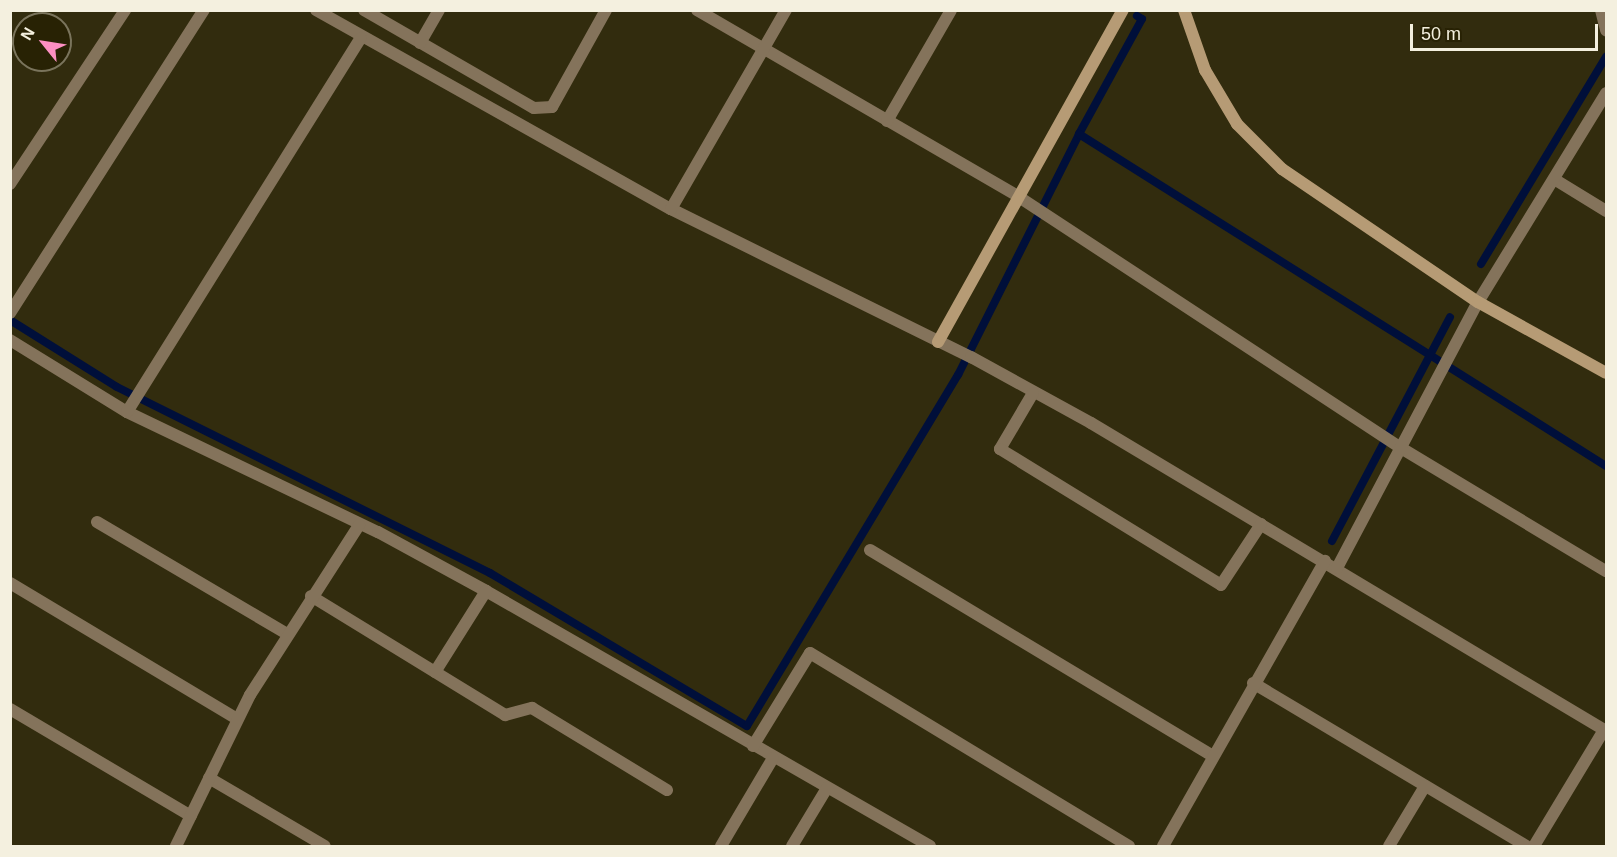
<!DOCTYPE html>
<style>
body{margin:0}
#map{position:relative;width:1617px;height:857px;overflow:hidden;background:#322c0e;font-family:Helvetica,sans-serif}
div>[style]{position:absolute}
.stream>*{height:8px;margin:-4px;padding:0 4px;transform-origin:4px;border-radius:4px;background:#000f3a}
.street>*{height:12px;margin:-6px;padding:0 6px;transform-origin:6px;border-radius:6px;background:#84735b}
.secondary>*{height:12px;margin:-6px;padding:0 6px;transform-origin:6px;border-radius:6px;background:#b69b75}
span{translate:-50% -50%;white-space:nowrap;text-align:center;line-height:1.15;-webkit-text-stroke:4.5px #282204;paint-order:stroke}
.frame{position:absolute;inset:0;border:12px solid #f4f0df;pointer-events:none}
.north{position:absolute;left:12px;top:12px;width:60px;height:60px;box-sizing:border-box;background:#282204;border:2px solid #7a745c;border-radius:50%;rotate:300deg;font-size:16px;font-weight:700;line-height:24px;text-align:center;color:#f4f0df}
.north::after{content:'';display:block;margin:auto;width:21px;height:27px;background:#fc8fc2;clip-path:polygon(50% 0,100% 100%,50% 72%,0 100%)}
.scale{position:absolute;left:1410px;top:24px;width:188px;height:27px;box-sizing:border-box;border:3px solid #f4f0df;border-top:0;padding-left:8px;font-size:18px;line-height:21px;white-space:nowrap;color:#f4f0df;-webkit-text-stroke:4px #282204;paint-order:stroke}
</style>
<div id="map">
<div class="stream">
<div style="left:1079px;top:134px;width:131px;rotate:-61.3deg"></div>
<div style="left:1142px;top:19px;width:6px;rotate:-149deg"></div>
<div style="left:1481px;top:264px;width:242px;rotate:-58.9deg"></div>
<div style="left:10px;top:320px;width:126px;rotate:32.1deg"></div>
<div style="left:117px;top:387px;width:417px;rotate:26.5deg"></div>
<div style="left:490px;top:573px;width:299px;rotate:30.8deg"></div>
<div style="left:747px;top:726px;width:410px;rotate:-59deg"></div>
<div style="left:958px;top:375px;width:270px;rotate:-63.3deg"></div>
<div style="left:1079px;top:134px;width:623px;rotate:32.21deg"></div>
<div style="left:1332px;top:541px;width:253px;rotate:-62.2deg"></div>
</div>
<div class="street">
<div style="left:316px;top:10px;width:407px;rotate:29.3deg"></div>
<div style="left:671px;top:209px;width:335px;rotate:26.3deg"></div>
<div style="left:971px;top:357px;width:137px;rotate:28.8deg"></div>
<div style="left:1091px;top:423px;width:600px;rotate:30.88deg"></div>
<div style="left:364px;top:10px;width:196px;rotate:30deg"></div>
<div style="left:534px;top:108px;width:18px;rotate:-3deg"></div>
<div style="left:552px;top:107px;width:111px;rotate:-60.9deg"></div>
<div style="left:697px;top:10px;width:372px;rotate:30.1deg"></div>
<div style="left:1019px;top:197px;width:457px;rotate:33.3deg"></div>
<div style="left:1401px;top:448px;width:239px;rotate:31deg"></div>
<div style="left:1601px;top:10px;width:21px;rotate:76deg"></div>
<div style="left:420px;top:43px;width:38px;rotate:-60deg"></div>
<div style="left:887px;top:121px;width:128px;rotate:-60deg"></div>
<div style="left:1554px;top:179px;width:61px;rotate:31.6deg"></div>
<div style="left:10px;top:184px;width:209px;rotate:-56.5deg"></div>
<div style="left:671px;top:209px;width:230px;rotate:-60deg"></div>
<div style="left:10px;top:313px;width:360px;rotate:-57.4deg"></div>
<div style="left:10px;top:340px;width:137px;rotate:31.6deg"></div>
<div style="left:127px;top:412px;width:278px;rotate:25.6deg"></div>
<div style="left:378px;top:532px;width:123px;rotate:28.6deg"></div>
<div style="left:486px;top:591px;width:512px;rotate:29.87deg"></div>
<div style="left:1033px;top:393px;width:65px;rotate:120.5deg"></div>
<div style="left:1000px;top:449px;width:259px;rotate:31.6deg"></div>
<div style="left:1221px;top:585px;width:73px;rotate:-56.7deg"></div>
<div style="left:127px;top:412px;width:441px;rotate:-58deg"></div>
<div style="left:97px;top:522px;width:221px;rotate:30.5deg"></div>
<div style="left:870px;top:550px;width:400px;rotate:31deg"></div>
<div style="left:1337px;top:568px;width:301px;rotate:-62.1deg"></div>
<div style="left:1478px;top:302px;width:245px;rotate:-58.5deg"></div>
<div style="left:10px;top:583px;width:265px;rotate:30.9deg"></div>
<div style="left:311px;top:596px;width:228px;rotate:31.5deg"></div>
<div style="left:505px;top:715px;width:28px;rotate:-15deg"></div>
<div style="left:532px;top:708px;width:158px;rotate:31.3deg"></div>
<div style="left:435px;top:672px;width:96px;rotate:-57.8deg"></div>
<div style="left:1253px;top:683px;width:318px;rotate:30.8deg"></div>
<div style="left:10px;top:709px;width:210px;rotate:30.6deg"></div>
<div style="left:753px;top:746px;width:109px;rotate:-58.5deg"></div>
<div style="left:810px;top:653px;width:373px;rotate:31.2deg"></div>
<div style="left:209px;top:778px;width:134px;rotate:30.4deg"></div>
<div style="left:176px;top:846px;width:168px;rotate:-63.9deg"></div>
<div style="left:250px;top:695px;width:202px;rotate:-57.3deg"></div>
<div style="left:721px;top:846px;width:102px;rotate:-59.4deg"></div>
<div style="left:792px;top:846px;width:68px;rotate:-58.9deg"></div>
<div style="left:1163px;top:846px;width:328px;rotate:-60.4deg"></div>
<div style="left:1389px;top:846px;width:70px;rotate:-59deg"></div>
<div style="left:1534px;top:846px;width:135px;rotate:-58.9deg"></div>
</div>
<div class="secondary">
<div style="left:1184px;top:10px;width:64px;rotate:70.7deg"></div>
<div style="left:1205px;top:70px;width:63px;rotate:59.3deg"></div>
<div style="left:1237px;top:124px;width:64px;rotate:45deg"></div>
<div style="left:1282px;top:169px;width:237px;rotate:34.2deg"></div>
<div style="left:1478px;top:302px;width:146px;rotate:29deg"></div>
<div style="left:938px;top:342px;width:380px;rotate:-60.9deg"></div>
</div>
<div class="frame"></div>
<div class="north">N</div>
<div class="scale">50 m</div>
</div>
